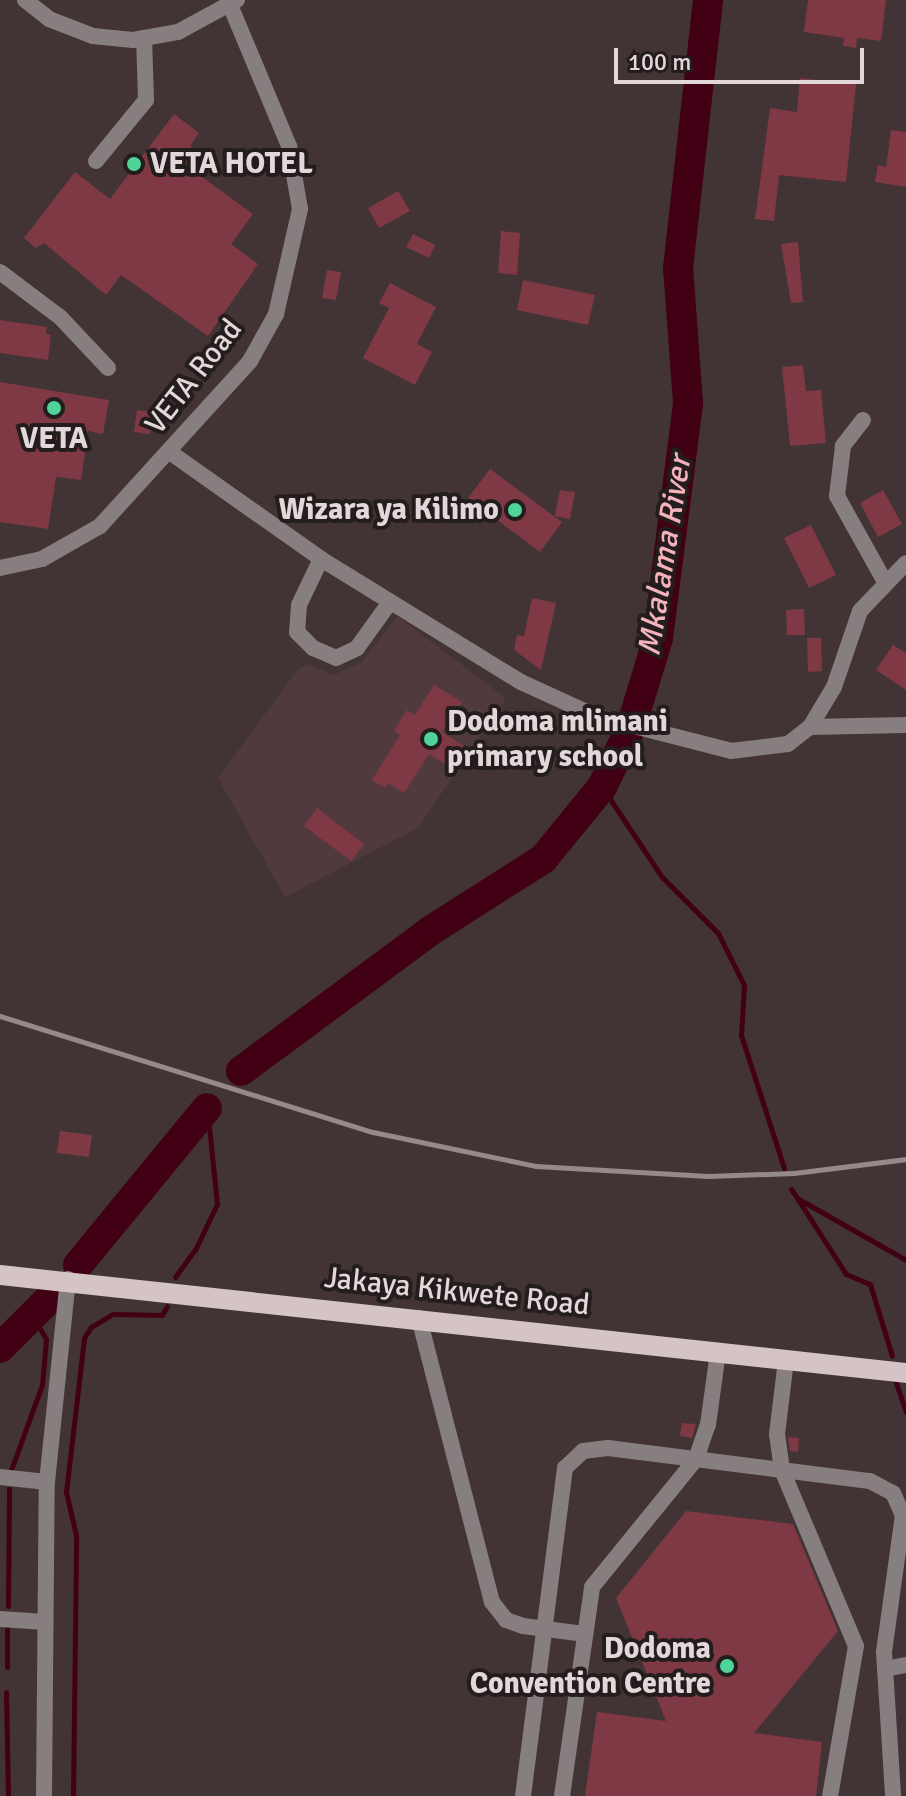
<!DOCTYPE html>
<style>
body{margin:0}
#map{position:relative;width:906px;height:1796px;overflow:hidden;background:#423334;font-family:Signika,sans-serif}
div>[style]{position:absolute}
.built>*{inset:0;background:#513a3d}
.stream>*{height:5px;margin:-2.5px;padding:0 2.5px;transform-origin:2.5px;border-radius:2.5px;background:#410013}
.river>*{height:30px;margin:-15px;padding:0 15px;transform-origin:15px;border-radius:15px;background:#410013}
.building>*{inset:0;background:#7f3945}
.minor>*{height:16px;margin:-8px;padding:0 8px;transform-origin:8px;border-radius:8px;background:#877e7f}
.major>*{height:20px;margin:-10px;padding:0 10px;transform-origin:10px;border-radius:10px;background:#d5c4c6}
.rail>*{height:5px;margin:-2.5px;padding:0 2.5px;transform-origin:2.5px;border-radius:2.5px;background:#96898a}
.dots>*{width:22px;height:22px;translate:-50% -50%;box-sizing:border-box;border:4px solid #241d1d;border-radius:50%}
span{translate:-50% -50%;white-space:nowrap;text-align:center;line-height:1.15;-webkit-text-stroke:8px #241d1d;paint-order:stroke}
.poi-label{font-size:30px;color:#e3d8d9;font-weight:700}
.left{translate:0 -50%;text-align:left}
.right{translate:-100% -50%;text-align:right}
.street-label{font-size:30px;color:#e3d8d9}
.water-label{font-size:32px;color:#f4b3bb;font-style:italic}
.scale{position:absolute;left:614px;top:48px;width:250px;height:36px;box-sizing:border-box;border:4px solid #e3d8d9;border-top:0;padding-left:10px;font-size:24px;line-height:28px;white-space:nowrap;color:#e3d8d9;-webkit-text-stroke:6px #241d1d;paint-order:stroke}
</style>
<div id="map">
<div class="built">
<div style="clip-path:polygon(397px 616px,506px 698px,418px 828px,285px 897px,218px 778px,296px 672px,306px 664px,334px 675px,362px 662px)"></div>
</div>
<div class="stream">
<div style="left:602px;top:787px;width:108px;rotate:56.3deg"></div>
<div style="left:662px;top:877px;width:79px;rotate:45deg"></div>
<div style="left:718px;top:933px;width:58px;rotate:63.4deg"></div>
<div style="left:744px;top:985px;width:50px;rotate:93.4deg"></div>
<div style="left:741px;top:1035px;width:140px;rotate:72.1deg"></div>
<div style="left:791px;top:1189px;width:11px;rotate:56deg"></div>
<div style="left:797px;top:1198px;width:125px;rotate:29.6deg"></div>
<div style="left:797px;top:1198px;width:90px;rotate:57.2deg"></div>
<div style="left:846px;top:1274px;width:26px;rotate:23deg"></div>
<div style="left:870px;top:1284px;width:75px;rotate:73deg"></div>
<div style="left:175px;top:1277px;width:36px;rotate:-54deg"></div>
<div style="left:196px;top:1248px;width:49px;rotate:-64.5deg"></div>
<div style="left:217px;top:1204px;width:97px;rotate:-95.9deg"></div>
<div style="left:896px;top:1383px;width:31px;rotate:71deg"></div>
<div style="left:11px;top:1470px;width:90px;rotate:-70deg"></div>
<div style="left:42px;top:1385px;width:46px;rotate:-85deg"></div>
<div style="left:46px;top:1339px;width:30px;rotate:-120deg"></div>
<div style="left:8px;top:1606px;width:117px;rotate:-89.5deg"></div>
<div style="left:7px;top:1667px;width:38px;rotate:-90deg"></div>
<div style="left:6px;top:1692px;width:104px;rotate:88.9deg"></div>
<div style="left:73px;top:1796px;width:261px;rotate:-89.3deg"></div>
<div style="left:76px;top:1535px;width:44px;rotate:-103.1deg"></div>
<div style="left:66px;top:1492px;width:155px;rotate:-83.3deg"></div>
<div style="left:84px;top:1338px;width:13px;rotate:-58deg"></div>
<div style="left:91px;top:1327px;width:26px;rotate:-31deg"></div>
<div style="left:113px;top:1314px;width:49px;rotate:1.2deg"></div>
<div style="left:162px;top:1315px;width:10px;rotate:-61deg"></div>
</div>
<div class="river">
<div style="left:241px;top:1071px;width:235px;rotate:-36.5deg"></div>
<div style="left:430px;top:931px;width:134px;rotate:-32.5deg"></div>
<div style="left:543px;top:859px;width:93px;rotate:-50.7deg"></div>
<div style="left:602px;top:787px;width:67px;rotate:-64.2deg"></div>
<div style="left:631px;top:727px;width:93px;rotate:-73.1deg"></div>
<div style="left:658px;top:638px;width:237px;rotate:-82.7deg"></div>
<div style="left:688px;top:403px;width:135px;rotate:-94.2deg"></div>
<div style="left:678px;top:268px;width:270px;rotate:-83.6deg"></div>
<div style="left:78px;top:1265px;width:203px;rotate:-50.6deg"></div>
<div style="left:0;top:1348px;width:68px;rotate:-45deg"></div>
</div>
<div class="building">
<div style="clip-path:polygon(808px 0,886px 0,881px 41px,857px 38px,856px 48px,843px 46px,844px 38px,804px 32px)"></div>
<div style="clip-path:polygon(800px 78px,856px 84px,846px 182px,779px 175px,774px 221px,755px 219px,770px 108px,797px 112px)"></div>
<div style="clip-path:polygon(174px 114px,199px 133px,190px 146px,204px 157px,198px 174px,253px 214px,231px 244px,258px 264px,208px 336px,121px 275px,106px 295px,44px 243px,36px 248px,24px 238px,75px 172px,110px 199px)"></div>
<div style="clip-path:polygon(891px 130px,906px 132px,906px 187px,875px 182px,878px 165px,886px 167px)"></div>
<div style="clip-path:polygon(398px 191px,410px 211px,379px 228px,368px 208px)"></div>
<div style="clip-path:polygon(501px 231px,520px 233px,517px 275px,498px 273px)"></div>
<div style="clip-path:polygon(413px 234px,435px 245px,429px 258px,406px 247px)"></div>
<div style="clip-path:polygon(798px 242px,803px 302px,791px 303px,781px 244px)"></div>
<div style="clip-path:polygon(327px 270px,341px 272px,336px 300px,322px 298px)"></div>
<div style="clip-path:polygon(523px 280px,595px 295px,588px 325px,517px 310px)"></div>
<div style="clip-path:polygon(390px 283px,436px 307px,417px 344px,432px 352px,415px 385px,363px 358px,389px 308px,379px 303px)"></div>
<div style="clip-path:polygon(0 320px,47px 327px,46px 334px,51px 335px,48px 360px,0 353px)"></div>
<div style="clip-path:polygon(803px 365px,806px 391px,821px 390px,826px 443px,790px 446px,782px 367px)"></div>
<div style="clip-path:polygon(0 382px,109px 400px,103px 434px,88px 431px,81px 480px,56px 477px,48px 529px,0 522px)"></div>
<div style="clip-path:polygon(137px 410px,153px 412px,150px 434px,134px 432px)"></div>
<div style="clip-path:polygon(490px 469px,562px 522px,540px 552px,468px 498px)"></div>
<div style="clip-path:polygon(560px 490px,575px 492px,570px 519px,555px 516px)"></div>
<div style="clip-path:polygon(883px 490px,902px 524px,878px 537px,860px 503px)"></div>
<div style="clip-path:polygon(811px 525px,836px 575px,809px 588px,784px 538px)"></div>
<div style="clip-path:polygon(532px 598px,556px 603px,541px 670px,514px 650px,517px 635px,524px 636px)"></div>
<div style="clip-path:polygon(804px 609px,805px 635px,787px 635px,786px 610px)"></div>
<div style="clip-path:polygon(807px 638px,821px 638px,822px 671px,808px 672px)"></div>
<div style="clip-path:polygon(893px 645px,906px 653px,906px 690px,876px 670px)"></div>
<div style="clip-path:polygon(434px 685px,462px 702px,442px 732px,467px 748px,453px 769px,429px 754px,404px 793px,388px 783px,385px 788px,372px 780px,400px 735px,394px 731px,407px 710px,415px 715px)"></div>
<div style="clip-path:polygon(317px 808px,364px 844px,351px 861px,304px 826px)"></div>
<div style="clip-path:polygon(60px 1131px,92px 1135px,89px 1157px,57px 1153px)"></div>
<div style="clip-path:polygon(682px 1423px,696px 1424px,692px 1438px,680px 1436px)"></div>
<div style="clip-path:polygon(788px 1437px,799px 1438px,798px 1452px,790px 1451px)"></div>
<div style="clip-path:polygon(686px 1511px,793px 1524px,838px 1631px,754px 1733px,822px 1742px,816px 1796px,585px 1796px,597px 1712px,666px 1721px,616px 1598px)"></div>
</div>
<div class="minor">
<div style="left:25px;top:0;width:31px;rotate:38deg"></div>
<div style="left:49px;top:19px;width:47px;rotate:21.1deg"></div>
<div style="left:93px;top:36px;width:40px;rotate:5.7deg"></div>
<div style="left:133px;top:40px;width:46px;rotate:-10.1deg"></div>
<div style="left:178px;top:32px;width:67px;rotate:-28.5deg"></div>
<div style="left:96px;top:161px;width:79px;rotate:-50.7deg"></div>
<div style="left:146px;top:100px;width:62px;rotate:-91.8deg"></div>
<div style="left:0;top:272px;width:75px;rotate:36.9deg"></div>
<div style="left:60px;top:317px;width:70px;rotate:46.7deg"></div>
<div style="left:863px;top:420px;width:33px;rotate:128deg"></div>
<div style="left:843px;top:446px;width:50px;rotate:96.8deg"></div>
<div style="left:837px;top:496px;width:98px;rotate:60.8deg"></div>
<div style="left:171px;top:453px;width:184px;rotate:35.2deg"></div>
<div style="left:321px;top:559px;width:235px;rotate:31.6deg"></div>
<div style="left:521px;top:682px;width:81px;rotate:24.7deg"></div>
<div style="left:595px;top:716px;width:140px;rotate:14.4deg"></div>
<div style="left:731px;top:751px;width:57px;rotate:-7deg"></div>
<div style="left:788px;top:744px;width:28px;rotate:-38deg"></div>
<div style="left:810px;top:727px;width:47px;rotate:-59deg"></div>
<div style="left:834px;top:687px;width:80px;rotate:-71.1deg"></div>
<div style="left:860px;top:611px;width:66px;rotate:-46.2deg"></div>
<div style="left:321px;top:559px;width:51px;rotate:115.6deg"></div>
<div style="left:299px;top:605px;width:27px;rotate:94deg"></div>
<div style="left:297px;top:632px;width:23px;rotate:45deg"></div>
<div style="left:313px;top:648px;width:25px;rotate:23deg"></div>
<div style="left:336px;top:658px;width:23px;rotate:-25deg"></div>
<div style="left:357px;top:648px;width:57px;rotate:-54.3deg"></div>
<div style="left:0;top:568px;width:43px;rotate:-12.1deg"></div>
<div style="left:42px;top:559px;width:67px;rotate:-29.6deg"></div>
<div style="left:100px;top:526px;width:223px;rotate:-47.7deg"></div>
<div style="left:250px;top:361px;width:54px;rotate:-61deg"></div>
<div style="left:276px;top:314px;width:108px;rotate:-77.1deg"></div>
<div style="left:300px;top:209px;width:64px;rotate:-99.9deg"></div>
<div style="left:289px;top:146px;width:158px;rotate:-112.7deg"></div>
<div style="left:810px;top:727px;width:96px;rotate:-1.2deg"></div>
<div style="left:419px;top:1318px;width:293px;rotate:75.6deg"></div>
<div style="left:492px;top:1602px;width:23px;rotate:52deg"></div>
<div style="left:506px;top:1620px;width:18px;rotate:19deg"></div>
<div style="left:523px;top:1626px;width:63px;rotate:7.4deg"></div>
<div style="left:786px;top:1360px;width:75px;rotate:96.9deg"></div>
<div style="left:777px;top:1434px;width:36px;rotate:82deg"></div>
<div style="left:782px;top:1470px;width:191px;rotate:67.2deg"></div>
<div style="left:856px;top:1646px;width:152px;rotate:99.8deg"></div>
<div style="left:0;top:1477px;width:47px;rotate:6.1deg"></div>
<div style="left:0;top:1619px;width:45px;rotate:3.8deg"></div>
<div style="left:885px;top:1669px;width:21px;rotate:-11deg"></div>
<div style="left:44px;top:1796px;width:314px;rotate:-89.5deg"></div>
<div style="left:47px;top:1482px;width:204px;rotate:-84.1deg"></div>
<div style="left:523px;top:1796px;width:331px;rotate:-82.7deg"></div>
<div style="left:565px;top:1468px;width:25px;rotate:-43deg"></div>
<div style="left:583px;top:1451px;width:25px;rotate:-7deg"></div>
<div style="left:608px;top:1448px;width:264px;rotate:7.2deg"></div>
<div style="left:870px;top:1481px;width:26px;rotate:28deg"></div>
<div style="left:893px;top:1493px;width:24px;rotate:66deg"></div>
<div style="left:903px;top:1515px;width:138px;rotate:97.9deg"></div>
<div style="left:884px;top:1652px;width:144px;rotate:86.4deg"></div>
<div style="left:562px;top:1796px;width:211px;rotate:-81.8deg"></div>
<div style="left:592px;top:1587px;width:165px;rotate:-50.9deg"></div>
<div style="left:696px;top:1459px;width:36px;rotate:-71deg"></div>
<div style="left:708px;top:1425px;width:74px;rotate:-82.2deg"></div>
</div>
<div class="major">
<div style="left:0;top:1275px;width:911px;rotate:6.17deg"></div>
</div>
<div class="rail">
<div style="left:0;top:1016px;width:391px;rotate:17.3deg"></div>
<div style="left:373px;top:1132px;width:167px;rotate:11.8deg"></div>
<div style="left:536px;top:1166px;width:172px;rotate:3.3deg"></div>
<div style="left:708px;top:1176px;width:86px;rotate:-2deg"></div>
<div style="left:794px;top:1173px;width:113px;rotate:-7.1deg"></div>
</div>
<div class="dots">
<div style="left:134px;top:164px;background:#4fd399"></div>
<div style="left:54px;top:408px;background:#4fd399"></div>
<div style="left:515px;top:510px;background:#4fd399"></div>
<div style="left:431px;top:739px;background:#4fd399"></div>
<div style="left:727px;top:1666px;background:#4fd399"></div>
</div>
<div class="poi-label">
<span class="left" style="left:150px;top:164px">VETA HOTEL</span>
<span style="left:54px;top:439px">VETA</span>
<span class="right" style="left:499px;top:510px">Wizara ya Kilimo</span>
<span class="left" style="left:447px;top:739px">Dodoma mlimani<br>primary school</span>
<span class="right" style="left:711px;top:1666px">Dodoma<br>Convention Centre</span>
</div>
<div class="street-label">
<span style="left:194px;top:377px;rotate:-52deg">VETA Road</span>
<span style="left:457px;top:1292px;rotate:6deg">Jakaya Kikwete Road</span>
</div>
<div class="water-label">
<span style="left:665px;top:556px;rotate:-81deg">Mkalama River</span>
</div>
<div class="scale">100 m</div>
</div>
